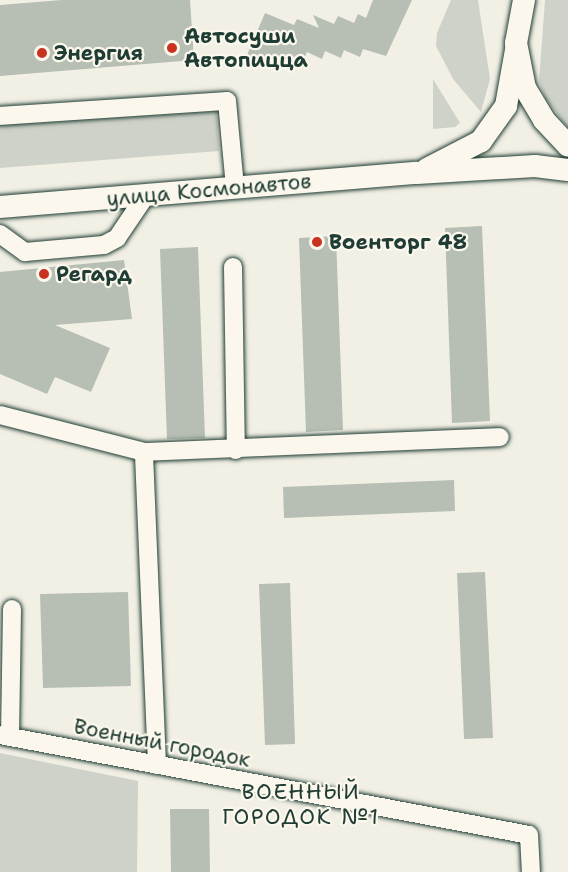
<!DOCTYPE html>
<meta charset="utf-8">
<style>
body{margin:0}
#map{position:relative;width:568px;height:872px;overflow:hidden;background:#f2f0e5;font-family:"Shantell Sans",sans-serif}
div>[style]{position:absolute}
.green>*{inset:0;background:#cfd2c8}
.building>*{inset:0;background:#b7beb3}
.roads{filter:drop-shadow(0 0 2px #1f3d34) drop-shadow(0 0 2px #1f3d34)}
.minor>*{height:18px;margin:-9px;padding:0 9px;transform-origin:9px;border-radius:9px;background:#fbf7ec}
.major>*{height:22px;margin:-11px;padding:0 11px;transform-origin:11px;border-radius:11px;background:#fbf7ec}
.dots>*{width:16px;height:16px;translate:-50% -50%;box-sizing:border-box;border:3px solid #fbf7ec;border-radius:50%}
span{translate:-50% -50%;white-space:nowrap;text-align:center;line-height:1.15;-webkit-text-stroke:4.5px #fbf7ec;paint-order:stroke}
.poi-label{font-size:21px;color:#1f3d34;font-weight:700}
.left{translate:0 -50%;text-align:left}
.street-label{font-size:21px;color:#1f3d34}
.neighbourhood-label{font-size:22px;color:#1f3d34;letter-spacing:1.5px}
</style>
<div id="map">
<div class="green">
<div style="clip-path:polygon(451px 0,478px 0,490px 79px,481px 112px,453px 79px,436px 46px,437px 33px)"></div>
<div style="clip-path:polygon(545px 0,568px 0,568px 128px,546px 99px,539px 81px)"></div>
<div style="clip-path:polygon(433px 79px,460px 123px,455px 127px,433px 129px)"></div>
<div style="clip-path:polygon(216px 109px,219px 151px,0 168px,0 125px)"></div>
<div style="clip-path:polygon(0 753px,138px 781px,137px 872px,0 872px)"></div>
</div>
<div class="building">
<div style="clip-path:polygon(62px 0,190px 0,194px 60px,0 76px,0 5px)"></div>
<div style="clip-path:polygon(373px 0,412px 0,386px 56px,363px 49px,360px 57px,344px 50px,341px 58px,325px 51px,322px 59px,307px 52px,303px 61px,287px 54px,284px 61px,268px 55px,265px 62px,247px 55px,265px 13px,294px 25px,297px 19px,319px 28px,313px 15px,334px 24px,338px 16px,354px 23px,358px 14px,366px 18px)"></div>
<div style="clip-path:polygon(482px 226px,490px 421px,452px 423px,445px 228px)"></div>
<div style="clip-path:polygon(336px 236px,343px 430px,306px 432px,299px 238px)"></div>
<div style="clip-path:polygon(198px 247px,205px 438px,167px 439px,160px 249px)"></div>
<div style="clip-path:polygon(124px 260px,132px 319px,55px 325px,110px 348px,91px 392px,55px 377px,47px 394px,0 374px,0 272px)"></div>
<div style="clip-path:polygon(454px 480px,455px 511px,284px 518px,283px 487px)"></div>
<div style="clip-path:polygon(485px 572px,493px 738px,464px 739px,457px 573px)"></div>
<div style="clip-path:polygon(290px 583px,295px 744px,265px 745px,259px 584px)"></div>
<div style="clip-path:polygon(128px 592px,131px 686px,43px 688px,40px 594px)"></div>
<div style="clip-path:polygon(170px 809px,209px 809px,210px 872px,171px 872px)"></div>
</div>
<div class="roads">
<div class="minor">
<div style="left:0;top:116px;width:227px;rotate:-3.8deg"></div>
<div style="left:227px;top:101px;width:87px;rotate:84.7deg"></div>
<div style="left:0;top:234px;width:31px;rotate:36deg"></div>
<div style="left:25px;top:252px;width:79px;rotate:-5.1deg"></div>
<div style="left:104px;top:245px;width:15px;rotate:-28deg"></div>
<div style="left:117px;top:238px;width:52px;rotate:-56deg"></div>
<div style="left:233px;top:267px;width:183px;rotate:89.1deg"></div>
<div style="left:0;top:415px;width:149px;rotate:14.4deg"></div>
<div style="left:0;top:735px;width:538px;rotate:10.7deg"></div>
<div style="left:529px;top:835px;width:37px;rotate:87deg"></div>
<div style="left:10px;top:737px;width:128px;rotate:-89.1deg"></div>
<div style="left:157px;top:765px;width:313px;rotate:-92.4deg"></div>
<div style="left:144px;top:452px;width:356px;rotate:-2.4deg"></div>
</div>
<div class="major">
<div style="left:524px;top:0;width:44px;rotate:100.5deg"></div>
<div style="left:516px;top:43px;width:46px;rotate:78.7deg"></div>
<div style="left:525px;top:88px;width:37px;rotate:59deg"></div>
<div style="left:544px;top:120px;width:35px;rotate:47deg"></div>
<div style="left:427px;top:169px;width:61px;rotate:-27.4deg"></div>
<div style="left:481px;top:141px;width:43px;rotate:-54.5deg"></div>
<div style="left:506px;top:106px;width:57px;rotate:-79.9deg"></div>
<div style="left:0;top:207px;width:418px;rotate:-4.7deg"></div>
<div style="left:417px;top:173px;width:118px;rotate:-3.4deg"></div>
<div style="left:535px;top:166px;width:33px;rotate:7deg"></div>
</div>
</div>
<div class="dots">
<div style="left:172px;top:48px;background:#c8321e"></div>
<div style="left:42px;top:53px;background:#c8321e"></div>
<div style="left:317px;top:242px;background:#c8321e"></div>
<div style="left:44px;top:274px;background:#c8321e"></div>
</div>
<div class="poi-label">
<span class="left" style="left:184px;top:48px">Автосуши<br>Автопицца</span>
<span class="left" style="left:54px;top:53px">Энергия</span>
<span class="left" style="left:329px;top:242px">Военторг 48</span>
<span class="left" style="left:56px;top:274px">Регард</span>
</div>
<div class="street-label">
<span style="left:209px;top:190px;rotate:-5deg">улица Космонавтов</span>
<span style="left:162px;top:743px;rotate:11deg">Военный городок</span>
</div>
<div class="neighbourhood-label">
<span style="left:301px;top:804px">ВОЕННЫЙ<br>ГОРОДОК №1</span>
</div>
</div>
